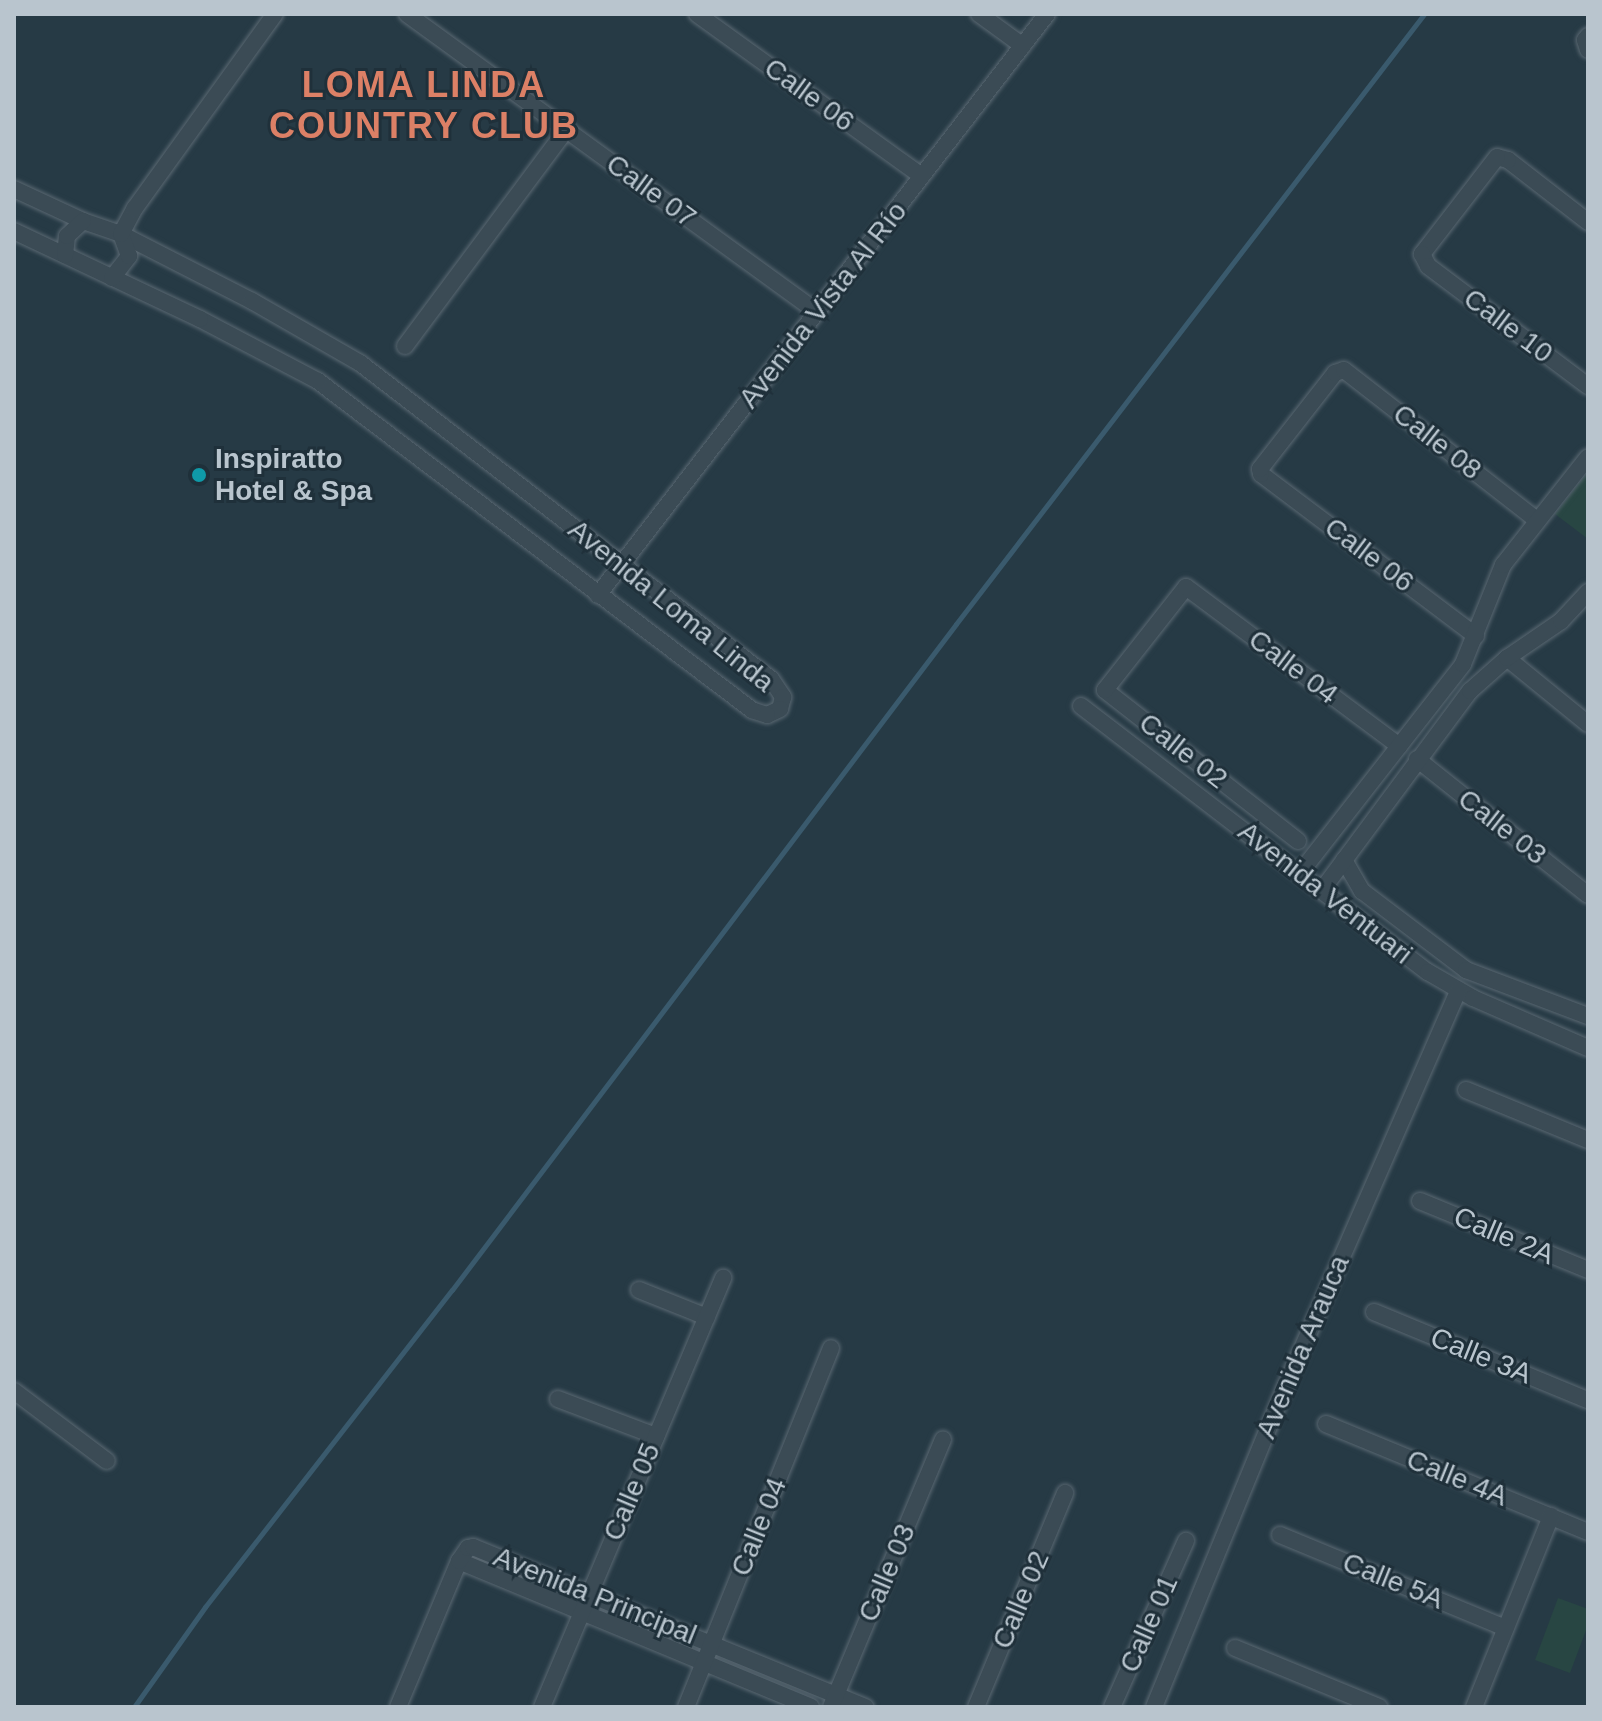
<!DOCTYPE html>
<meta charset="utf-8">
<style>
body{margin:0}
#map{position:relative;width:1602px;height:1721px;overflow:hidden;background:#263a45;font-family:Arial,sans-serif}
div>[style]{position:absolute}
.green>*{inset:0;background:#284643}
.stream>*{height:5px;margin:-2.5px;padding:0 2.5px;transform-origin:2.5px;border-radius:2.5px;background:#3a5a6d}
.roads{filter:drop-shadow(0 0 2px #5a6872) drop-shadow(0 0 2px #5a6872)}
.street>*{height:16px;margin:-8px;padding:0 8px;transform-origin:8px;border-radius:8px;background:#3b4b55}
.dots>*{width:22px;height:22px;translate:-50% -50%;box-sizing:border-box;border:4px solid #1f303a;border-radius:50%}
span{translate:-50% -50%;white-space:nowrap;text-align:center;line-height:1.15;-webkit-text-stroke:6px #1f303a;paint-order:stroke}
.street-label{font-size:28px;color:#b9c5ce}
.poi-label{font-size:28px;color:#b9c5ce;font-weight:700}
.left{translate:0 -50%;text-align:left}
.district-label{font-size:36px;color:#dc8066;font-weight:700;letter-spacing:2px}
.frame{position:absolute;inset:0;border:16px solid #b9c5ce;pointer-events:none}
</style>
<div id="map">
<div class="green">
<div style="clip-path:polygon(1588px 472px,1588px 539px,1555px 514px)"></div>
<div style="clip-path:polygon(1558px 1598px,1588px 1609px,1588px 1625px,1570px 1673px,1535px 1660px)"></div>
</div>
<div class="stream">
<div style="left:134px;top:1707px;width:123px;rotate:-54.6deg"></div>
<div style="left:205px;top:1607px;width:402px;rotate:-52.1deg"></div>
<div style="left:452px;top:1290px;width:835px;rotate:-52.88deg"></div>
<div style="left:956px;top:624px;width:769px;rotate:-52.5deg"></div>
</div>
<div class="roads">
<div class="street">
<div style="left:407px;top:14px;width:507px;rotate:36.01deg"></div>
<div style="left:697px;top:14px;width:277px;rotate:35.8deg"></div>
<div style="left:979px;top:14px;width:54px;rotate:36deg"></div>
<div style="left:1588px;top:36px;width:5px;rotate:127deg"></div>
<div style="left:1585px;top:40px;width:10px;rotate:73deg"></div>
<div style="left:14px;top:189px;width:76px;rotate:24.9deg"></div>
<div style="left:83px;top:221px;width:40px;rotate:18.9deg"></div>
<div style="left:121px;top:234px;width:147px;rotate:27.1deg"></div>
<div style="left:252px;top:301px;width:125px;rotate:29.9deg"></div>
<div style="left:360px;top:363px;width:518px;rotate:37.56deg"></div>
<div style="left:771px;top:679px;width:22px;rotate:56deg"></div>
<div style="left:783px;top:697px;width:12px;rotate:104deg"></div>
<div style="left:780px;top:709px;width:14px;rotate:155deg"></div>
<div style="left:767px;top:715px;width:16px;rotate:-162deg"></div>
<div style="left:752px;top:710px;width:545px;rotate:-142.84deg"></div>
<div style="left:318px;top:381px;width:133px;rotate:-152.3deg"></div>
<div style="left:200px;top:319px;width:206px;rotate:-154.7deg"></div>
<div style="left:1588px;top:222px;width:101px;rotate:-142.2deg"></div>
<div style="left:1508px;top:160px;width:11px;rotate:-165deg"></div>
<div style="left:1497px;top:157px;width:123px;rotate:127.7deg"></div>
<div style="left:1422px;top:254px;width:13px;rotate:63deg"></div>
<div style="left:1428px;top:266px;width:200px;rotate:36.9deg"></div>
<div style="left:65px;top:255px;width:19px;rotate:-84deg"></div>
<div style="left:67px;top:236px;width:22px;rotate:-43deg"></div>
<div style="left:112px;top:278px;width:28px;rotate:-52deg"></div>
<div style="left:129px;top:256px;width:23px;rotate:-110deg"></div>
<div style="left:121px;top:234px;width:30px;rotate:-62deg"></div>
<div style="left:135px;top:208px;width:239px;rotate:-54.2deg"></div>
<div style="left:405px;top:346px;width:271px;rotate:-53.3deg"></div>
<div style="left:598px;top:595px;width:734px;rotate:-52.3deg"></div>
<div style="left:1476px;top:636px;width:269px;rotate:-143deg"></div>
<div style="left:1261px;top:474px;width:5px;rotate:-101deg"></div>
<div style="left:1260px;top:469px;width:122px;rotate:-52deg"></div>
<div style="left:1335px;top:373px;width:9px;rotate:-18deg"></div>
<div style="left:1344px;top:370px;width:244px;rotate:37.9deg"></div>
<div style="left:1507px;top:658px;width:104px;rotate:39.2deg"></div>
<div style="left:1081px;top:706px;width:437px;rotate:37.5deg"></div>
<div style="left:1428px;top:972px;width:52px;rotate:30deg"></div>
<div style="left:1473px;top:998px;width:125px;rotate:23.5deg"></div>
<div style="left:1417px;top:759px;width:218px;rotate:38.5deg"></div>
<div style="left:1298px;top:841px;width:245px;rotate:-142deg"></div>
<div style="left:1105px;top:690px;width:131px;rotate:-51.8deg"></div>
<div style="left:1186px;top:587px;width:266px;rotate:36.7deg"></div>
<div style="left:1344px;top:860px;width:36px;rotate:60deg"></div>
<div style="left:1362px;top:891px;width:131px;rotate:37.2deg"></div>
<div style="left:1466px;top:970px;width:130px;rotate:20.7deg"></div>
<div style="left:1300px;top:873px;width:265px;rotate:-52deg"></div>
<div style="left:1463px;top:664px;width:107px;rotate:-68deg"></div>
<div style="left:1503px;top:565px;width:137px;rotate:-51.8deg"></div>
<div style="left:1322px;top:890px;width:248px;rotate:-53.4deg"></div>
<div style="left:1470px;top:691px;width:50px;rotate:-41.7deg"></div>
<div style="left:1507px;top:658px;width:65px;rotate:-34.4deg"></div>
<div style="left:1561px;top:621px;width:40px;rotate:-47deg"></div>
<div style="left:1466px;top:1090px;width:132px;rotate:22.3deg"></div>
<div style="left:1420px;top:1201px;width:182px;rotate:22.3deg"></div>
<div style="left:639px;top:1290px;width:73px;rotate:21.7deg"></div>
<div style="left:1374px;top:1312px;width:231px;rotate:22.4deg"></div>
<div style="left:14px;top:1391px;width:116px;rotate:37deg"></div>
<div style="left:558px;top:1399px;width:105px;rotate:20.7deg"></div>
<div style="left:1326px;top:1424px;width:283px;rotate:22.4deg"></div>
<div style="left:1280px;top:1535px;width:244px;rotate:22.4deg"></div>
<div style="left:459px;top:1561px;width:381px;rotate:22.5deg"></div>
<div style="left:1235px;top:1648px;width:156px;rotate:22.3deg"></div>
<div style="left:398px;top:1707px;width:158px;rotate:-67.3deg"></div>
<div style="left:459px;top:1561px;width:16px;rotate:-55deg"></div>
<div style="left:468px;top:1548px;width:5px;rotate:-11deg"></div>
<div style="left:473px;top:1547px;width:424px;rotate:22.2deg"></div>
<div style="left:542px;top:1707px;width:466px;rotate:-67.1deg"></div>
<div style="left:686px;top:1707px;width:387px;rotate:-68deg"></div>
<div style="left:831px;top:1707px;width:290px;rotate:-67.3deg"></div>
<div style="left:976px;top:1707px;width:232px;rotate:-67.4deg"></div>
<div style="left:1112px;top:1707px;width:182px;rotate:-66deg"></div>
<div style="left:1154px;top:1707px;width:348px;rotate:-67.7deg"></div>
<div style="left:1286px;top:1385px;width:430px;rotate:-66.4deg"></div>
<div style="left:1474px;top:1707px;width:206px;rotate:-68deg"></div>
</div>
</div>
<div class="dots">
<div style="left:199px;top:475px;background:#0f9aa8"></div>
</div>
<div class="street-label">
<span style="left:809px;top:95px;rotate:36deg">Calle 06</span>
<span style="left:651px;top:191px;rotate:36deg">Calle 07</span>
<span style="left:823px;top:305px;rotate:-52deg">Avenida Vista Al Río</span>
<span style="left:1508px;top:326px;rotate:37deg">Calle 10</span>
<span style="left:1437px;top:442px;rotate:38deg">Calle 08</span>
<span style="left:1369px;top:555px;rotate:37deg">Calle 06</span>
<span style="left:671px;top:606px;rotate:39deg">Avenida Loma Linda</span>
<span style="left:1293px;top:667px;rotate:37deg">Calle 04</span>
<span style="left:1183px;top:751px;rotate:38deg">Calle 02</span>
<span style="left:1502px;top:827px;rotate:38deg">Calle 03</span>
<span style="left:1325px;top:893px;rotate:38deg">Avenida Ventuari</span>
<span style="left:1504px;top:1236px;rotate:23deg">Calle 2A</span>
<span style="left:1303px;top:1347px;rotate:-67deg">Avenida Arauca</span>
<span style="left:1481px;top:1356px;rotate:22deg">Calle 3A</span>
<span style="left:1457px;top:1478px;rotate:22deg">Calle 4A</span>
<span style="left:632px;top:1492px;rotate:-67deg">Calle 05</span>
<span style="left:759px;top:1527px;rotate:-68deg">Calle 04</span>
<span style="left:887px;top:1573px;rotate:-67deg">Calle 03</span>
<span style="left:1393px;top:1581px;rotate:22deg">Calle 5A</span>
<span style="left:595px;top:1596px;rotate:22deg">Avenida Principal</span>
<span style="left:1021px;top:1600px;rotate:-67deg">Calle 02</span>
<span style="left:1149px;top:1624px;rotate:-66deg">Calle 01</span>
</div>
<div class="poi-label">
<span class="left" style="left:215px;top:475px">Inspiratto<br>Hotel &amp; Spa</span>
</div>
<div class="district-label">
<span style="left:424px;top:105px">LOMA LINDA<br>COUNTRY CLUB</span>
</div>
<div class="frame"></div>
</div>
